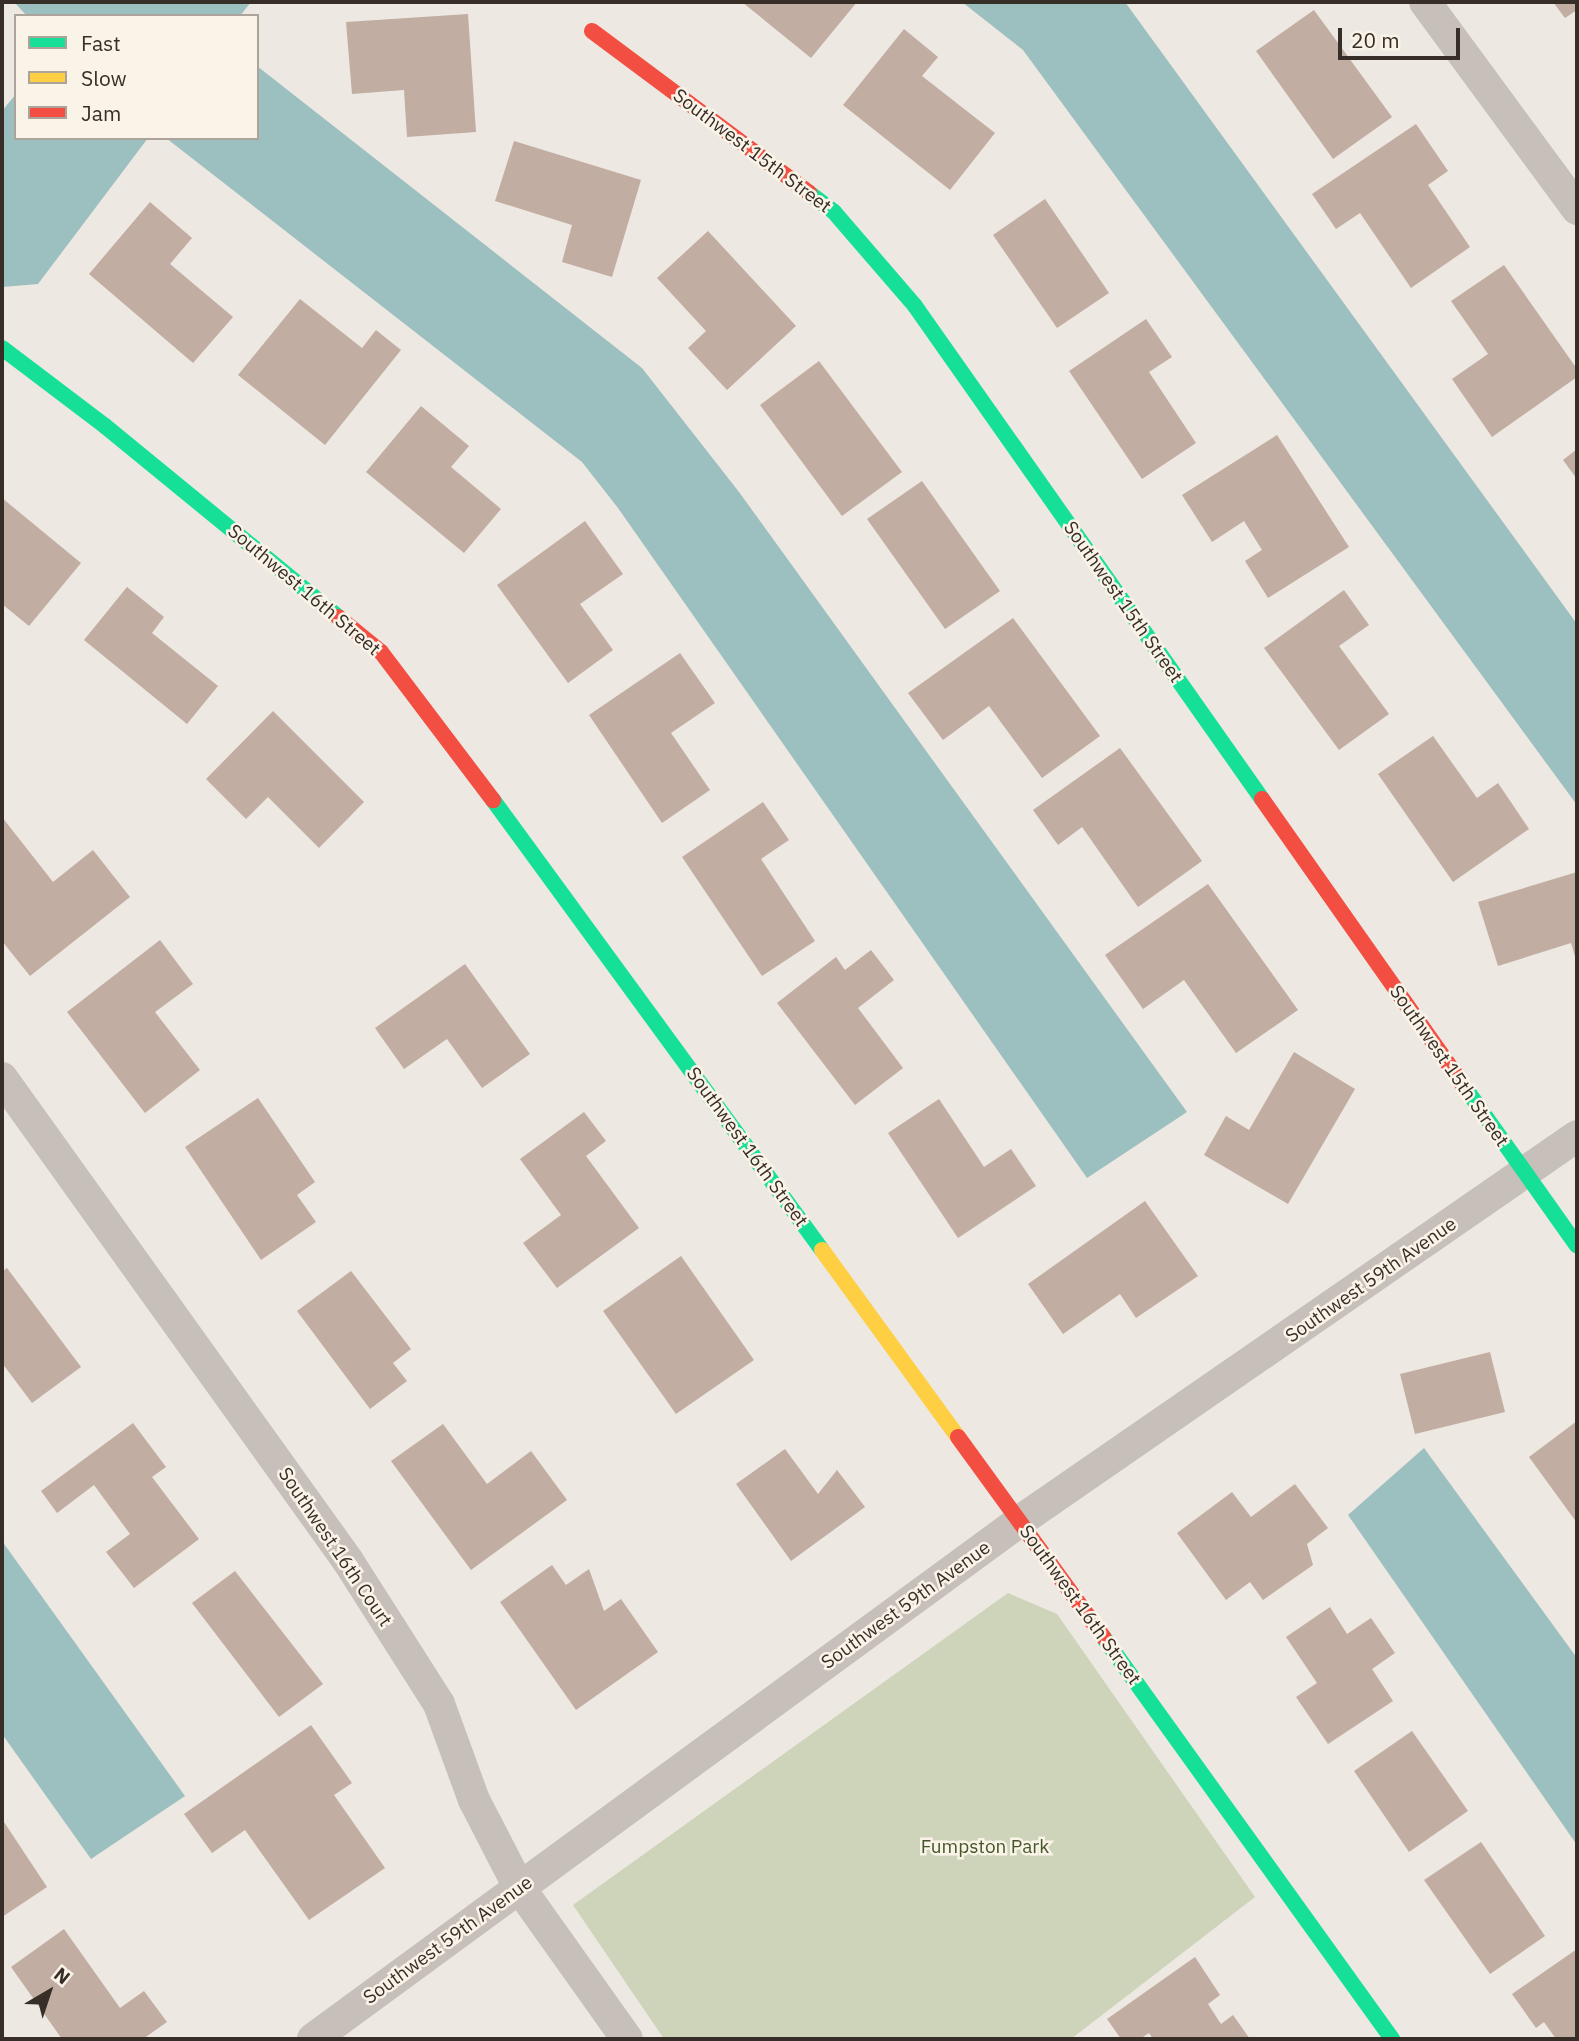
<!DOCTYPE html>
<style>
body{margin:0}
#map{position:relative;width:1579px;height:2041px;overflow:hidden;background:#ede8e1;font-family:"IBM Plex Sans",sans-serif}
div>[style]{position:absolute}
.green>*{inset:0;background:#cdd4ba}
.water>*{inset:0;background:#9cbfc0}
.building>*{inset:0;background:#c2ada2}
.street>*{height:32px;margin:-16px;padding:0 16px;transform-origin:16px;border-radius:16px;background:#c7c0ba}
.fast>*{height:16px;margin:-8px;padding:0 8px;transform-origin:8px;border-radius:8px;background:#16e098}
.slow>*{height:16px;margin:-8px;padding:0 8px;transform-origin:8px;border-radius:8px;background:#ffcf43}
.jam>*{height:16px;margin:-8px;padding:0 8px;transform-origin:8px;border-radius:8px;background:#f24e42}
span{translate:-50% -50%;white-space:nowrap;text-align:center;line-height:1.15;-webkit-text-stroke:5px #faf3e8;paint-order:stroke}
.street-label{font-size:19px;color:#382e28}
.park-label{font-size:19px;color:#45572a}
.frame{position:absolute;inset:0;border:4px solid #382e28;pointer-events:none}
.legend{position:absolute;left:14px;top:14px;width:245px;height:126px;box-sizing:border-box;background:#faf3e8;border:2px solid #aca49b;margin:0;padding:9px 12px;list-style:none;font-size:21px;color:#382e28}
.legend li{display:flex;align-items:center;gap:14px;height:35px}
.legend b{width:35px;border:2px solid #aca49b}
.north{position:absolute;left:14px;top:1957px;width:70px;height:70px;-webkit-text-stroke:5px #faf3e8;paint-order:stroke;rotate:39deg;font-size:19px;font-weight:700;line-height:28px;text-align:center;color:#382e28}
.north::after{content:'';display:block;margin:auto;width:24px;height:32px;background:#382e28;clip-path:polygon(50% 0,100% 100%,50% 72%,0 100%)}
.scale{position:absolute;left:1338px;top:28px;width:122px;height:32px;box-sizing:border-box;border:4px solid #382e28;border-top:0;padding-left:9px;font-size:21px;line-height:24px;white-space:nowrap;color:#382e28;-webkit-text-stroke:5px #faf3e8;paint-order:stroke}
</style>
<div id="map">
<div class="green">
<div style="clip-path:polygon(1008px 1593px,1057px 1614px,1255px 1897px,1071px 2039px,664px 2039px,573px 1905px)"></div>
</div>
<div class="water">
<div style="clip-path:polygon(14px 2px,251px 2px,240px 16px,27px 16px)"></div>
<div style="clip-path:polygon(962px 2px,1125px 2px,1577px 624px,1577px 805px,1023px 50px)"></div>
<div style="clip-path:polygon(257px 66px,642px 368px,739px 492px,1187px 1112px,1087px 1178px,618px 508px,582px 462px,166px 138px,257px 138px)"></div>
<div style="clip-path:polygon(16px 94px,16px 138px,148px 138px,38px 284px,2px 287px,2px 111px)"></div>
<div style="clip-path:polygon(1424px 1448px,1577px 1658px,1577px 1845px,1348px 1515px)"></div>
<div style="clip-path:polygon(2px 1541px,185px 1796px,91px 1859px,2px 1734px)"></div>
</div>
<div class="building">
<div style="clip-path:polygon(742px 2px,857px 2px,811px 58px)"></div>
<div style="clip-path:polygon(1553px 2px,1577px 2px,1577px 10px,1565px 18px)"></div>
<div style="clip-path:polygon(1314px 10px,1392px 117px,1333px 159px,1256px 51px)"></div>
<div style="clip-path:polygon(468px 14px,476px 132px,407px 137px,404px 90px,352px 94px,346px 22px)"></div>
<div style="clip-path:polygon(904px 29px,938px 57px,922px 76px,995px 133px,950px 190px,843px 105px)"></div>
<div style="clip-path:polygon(1416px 124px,1448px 171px,1428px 185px,1470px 247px,1411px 288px,1360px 213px,1336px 229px,1312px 194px)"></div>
<div style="clip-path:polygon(514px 141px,641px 180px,612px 277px,562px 262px,572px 225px,495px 201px)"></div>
<div style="clip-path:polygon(1045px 199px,1109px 293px,1057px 328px,993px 235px)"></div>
<div style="clip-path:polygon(150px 202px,192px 238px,170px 264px,233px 317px,193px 363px,89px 274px)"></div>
<div style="clip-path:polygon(708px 231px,796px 326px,727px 390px,688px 348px,706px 331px,657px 278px)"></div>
<div style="clip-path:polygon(1504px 265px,1577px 369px,1577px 377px,1492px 437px,1452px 379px,1488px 354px,1451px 301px)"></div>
<div style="clip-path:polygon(300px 299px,362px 348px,376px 330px,401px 350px,325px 445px,238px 375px)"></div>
<div style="clip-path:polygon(1146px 319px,1172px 357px,1149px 372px,1196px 443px,1142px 479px,1069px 371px)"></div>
<div style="clip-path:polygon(819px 361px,902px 472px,842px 516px,760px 405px)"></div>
<div style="clip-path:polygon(421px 406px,469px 446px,451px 467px,501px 509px,464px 553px,366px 472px)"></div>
<div style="clip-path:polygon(1277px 435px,1349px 547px,1268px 598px,1245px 561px,1262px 550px,1244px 521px,1212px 542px,1182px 495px)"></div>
<div style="clip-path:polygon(1577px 449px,1577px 479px,1563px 460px)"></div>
<div style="clip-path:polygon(922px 481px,1000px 591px,945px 629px,867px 519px)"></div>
<div style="clip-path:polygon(2px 498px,81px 563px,29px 626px,2px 604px)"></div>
<div style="clip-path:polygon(585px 521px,623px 574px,580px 604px,613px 650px,568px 683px,497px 585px)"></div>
<div style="clip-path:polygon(127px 587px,164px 617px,152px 633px,218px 686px,187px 724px,84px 640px)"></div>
<div style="clip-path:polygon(1344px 590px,1369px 625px,1339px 646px,1389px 714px,1339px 750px,1264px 648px)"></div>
<div style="clip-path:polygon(1013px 618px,1100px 736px,1042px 778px,989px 706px,943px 740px,908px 693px)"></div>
<div style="clip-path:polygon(680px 653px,715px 703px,671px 733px,710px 790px,662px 823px,589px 715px)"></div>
<div style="clip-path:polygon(273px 711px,364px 802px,319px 848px,268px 797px,246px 819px,206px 779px)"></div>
<div style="clip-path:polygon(1433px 736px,1477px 798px,1498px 783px,1529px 829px,1453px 882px,1378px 774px)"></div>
<div style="clip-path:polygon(1120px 748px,1202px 861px,1138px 907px,1082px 827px,1058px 845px,1033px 810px)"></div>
<div style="clip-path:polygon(763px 802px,789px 840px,761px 859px,815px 941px,762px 976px,682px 857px)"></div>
<div style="clip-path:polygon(2px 817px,53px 882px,93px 850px,130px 897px,30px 976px,2px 941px)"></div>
<div style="clip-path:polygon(1577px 872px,1577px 963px,1571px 943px,1498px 966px,1478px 902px)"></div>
<div style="clip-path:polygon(1208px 884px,1298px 1010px,1236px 1053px,1184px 980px,1143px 1009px,1105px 955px)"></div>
<div style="clip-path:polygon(160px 940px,193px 984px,155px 1012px,200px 1070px,145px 1113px,67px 1012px)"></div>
<div style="clip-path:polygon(871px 950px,894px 980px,858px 1008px,903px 1068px,855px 1105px,777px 1003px,836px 957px,845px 970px)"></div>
<div style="clip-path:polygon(465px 964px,530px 1054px,482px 1088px,447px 1039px,404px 1069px,375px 1028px)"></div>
<div style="clip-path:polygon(1294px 1052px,1355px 1089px,1288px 1204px,1204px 1155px,1226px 1116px,1249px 1130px)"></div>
<div style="clip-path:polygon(258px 1098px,315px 1182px,297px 1195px,316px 1222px,261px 1260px,185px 1147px)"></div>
<div style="clip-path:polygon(939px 1099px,984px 1167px,1011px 1149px,1036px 1186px,958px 1238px,888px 1133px)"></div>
<div style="clip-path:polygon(584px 1112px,606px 1141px,586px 1156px,639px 1228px,557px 1288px,523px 1243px,561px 1215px,520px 1159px)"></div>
<div style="clip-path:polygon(1145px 1201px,1198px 1276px,1136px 1318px,1120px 1294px,1063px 1334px,1028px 1284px)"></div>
<div style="clip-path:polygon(681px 1256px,754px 1360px,676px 1414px,603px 1311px)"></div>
<div style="clip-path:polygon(7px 1268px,81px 1367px,32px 1403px,2px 1363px,2px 1272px)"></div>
<div style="clip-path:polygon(351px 1271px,411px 1349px,393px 1363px,407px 1381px,370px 1409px,297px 1311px)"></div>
<div style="clip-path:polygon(1490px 1352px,1505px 1412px,1415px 1434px,1400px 1374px)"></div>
<div style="clip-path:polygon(1577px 1421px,1577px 1523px,1529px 1457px)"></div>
<div style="clip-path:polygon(133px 1423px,166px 1467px,152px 1477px,199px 1539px,134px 1588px,106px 1552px,130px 1534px,94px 1485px,57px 1513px,41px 1491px)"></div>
<div style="clip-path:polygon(443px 1424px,487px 1484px,531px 1451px,567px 1500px,471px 1570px,391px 1461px)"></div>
<div style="clip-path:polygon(785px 1449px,818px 1494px,837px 1470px,865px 1507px,791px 1561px,736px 1484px)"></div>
<div style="clip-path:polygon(1295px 1484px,1328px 1528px,1307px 1544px,1313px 1565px,1263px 1600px,1250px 1582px,1226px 1600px,1177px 1533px,1232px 1492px,1251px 1517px)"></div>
<div style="clip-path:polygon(552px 1565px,566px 1585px,589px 1569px,604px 1611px,621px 1599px,658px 1652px,576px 1710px,500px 1602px)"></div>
<div style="clip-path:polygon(235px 1571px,323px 1684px,279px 1717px,192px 1603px)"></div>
<div style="clip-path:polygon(1330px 1607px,1347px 1634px,1371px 1618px,1395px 1653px,1372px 1669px,1393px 1701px,1328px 1744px,1296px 1697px,1317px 1683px,1286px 1637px)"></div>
<div style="clip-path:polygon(311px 1725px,352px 1783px,334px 1795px,385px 1868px,309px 1920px,245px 1830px,212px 1853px,184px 1814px)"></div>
<div style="clip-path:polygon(1412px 1731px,1468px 1811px,1409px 1852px,1354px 1771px)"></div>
<div style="clip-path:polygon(2px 1819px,47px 1887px,2px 1917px)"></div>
<div style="clip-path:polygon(1481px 1842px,1545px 1936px,1490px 1974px,1424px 1880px)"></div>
<div style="clip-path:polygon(64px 1929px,120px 2008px,144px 1991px,167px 2022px,143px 2039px,62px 2039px,11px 1967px)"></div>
<div style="clip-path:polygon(1577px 1949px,1577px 2039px,1556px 2039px,1544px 2022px,1536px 2028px,1512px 1994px)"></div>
<div style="clip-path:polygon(1195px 1957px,1220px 1995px,1208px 2004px,1221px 2024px,1233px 2015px,1250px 2039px,1153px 2039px,1149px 2033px,1140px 2039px,1121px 2039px,1107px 2019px)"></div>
</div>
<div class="street">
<div style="left:1425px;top:2px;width:257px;rotate:53.7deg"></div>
<div style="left:2px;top:1078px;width:594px;rotate:54.38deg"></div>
<div style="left:348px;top:1561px;width:169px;rotate:57.5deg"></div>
<div style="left:439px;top:1704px;width:102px;rotate:70deg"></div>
<div style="left:474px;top:1800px;width:98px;rotate:62.7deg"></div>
<div style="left:519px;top:1887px;width:186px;rotate:54.6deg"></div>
<div style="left:313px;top:2039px;width:876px;rotate:-36.23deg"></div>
<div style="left:1020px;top:1521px;width:677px;rotate:-34.65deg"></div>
</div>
<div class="fast">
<div style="left:809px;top:193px;width:31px;rotate:37deg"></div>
<div style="left:834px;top:212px;width:124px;rotate:49.2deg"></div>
<div style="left:915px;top:306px;width:603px;rotate:54.86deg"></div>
<div style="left:2px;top:348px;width:129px;rotate:37.1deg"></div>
<div style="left:105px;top:426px;width:301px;rotate:39.3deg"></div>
<div style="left:493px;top:800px;width:557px;rotate:53.83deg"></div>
<div style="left:1466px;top:1089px;width:192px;rotate:54.7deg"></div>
<div style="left:1104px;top:1638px;width:494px;rotate:54.3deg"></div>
</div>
<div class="slow">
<div style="left:822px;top:1250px;width:231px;rotate:54deg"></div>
</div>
<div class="jam">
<div style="left:592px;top:31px;width:271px;rotate:36.7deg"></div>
<div style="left:338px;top:617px;width:55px;rotate:39.1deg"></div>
<div style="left:381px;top:652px;width:186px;rotate:52.9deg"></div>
<div style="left:1262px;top:799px;width:355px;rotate:54.9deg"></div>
<div style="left:958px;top:1437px;width:248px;rotate:54deg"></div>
</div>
<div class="street-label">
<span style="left:752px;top:151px;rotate:37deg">Southwest 15th Street</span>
<span style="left:304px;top:590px;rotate:40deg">Southwest 16th Street</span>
<span style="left:1123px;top:602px;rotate:55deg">Southwest 15th Street</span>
<span style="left:1449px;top:1066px;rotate:55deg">Southwest 15th Street</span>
<span style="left:747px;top:1147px;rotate:54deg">Southwest 16th Street</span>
<span style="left:1371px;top:1280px;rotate:-35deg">Southwest 59th Avenue</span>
<span style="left:335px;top:1547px;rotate:56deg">Southwest 16th Court</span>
<span style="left:906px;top:1605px;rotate:-36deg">Southwest 59th Avenue</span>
<span style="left:1080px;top:1605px;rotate:54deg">Southwest 16th Street</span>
<span style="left:448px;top:1940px;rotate:-36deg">Southwest 59th Avenue</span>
</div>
<div class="park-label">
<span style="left:985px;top:1847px">Fumpston Park</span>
</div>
<div class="frame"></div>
<ul class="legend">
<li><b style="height:9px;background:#16e098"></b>Fast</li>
<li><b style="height:9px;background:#ffcf43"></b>Slow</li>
<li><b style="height:9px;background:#f24e42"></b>Jam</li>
</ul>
<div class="north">N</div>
<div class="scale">20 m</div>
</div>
